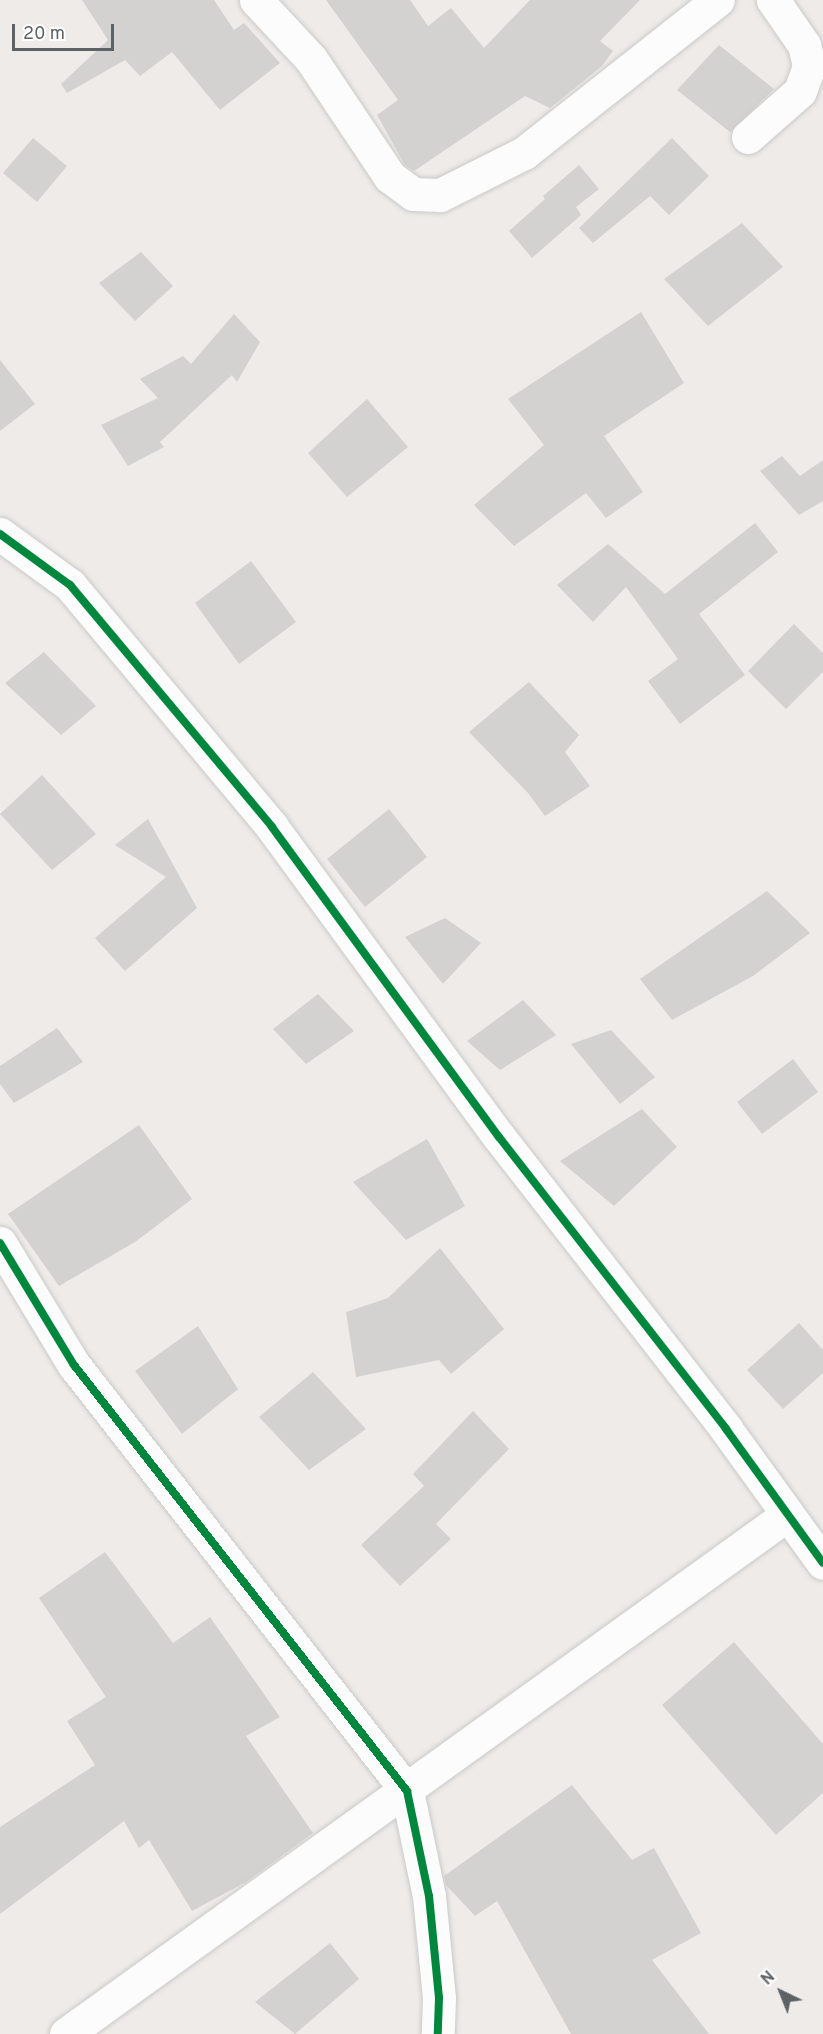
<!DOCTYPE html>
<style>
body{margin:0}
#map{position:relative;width:823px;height:2034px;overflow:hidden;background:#eeebe8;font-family:Overpass,sans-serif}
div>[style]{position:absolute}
.building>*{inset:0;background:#d4d2d1}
.roads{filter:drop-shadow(0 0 2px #cacaca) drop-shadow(0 0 2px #cacaca)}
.minor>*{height:33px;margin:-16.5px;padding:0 16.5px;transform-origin:16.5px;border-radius:16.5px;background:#fcfcfc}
.cycleway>*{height:8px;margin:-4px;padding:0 4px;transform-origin:4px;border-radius:4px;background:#00873e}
span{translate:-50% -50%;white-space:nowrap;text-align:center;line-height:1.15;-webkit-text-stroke:5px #fff;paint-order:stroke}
.north{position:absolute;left:751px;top:1962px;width:60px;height:60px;-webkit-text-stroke:4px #fff;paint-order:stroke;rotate:317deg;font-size:16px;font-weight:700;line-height:24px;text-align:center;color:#5d6266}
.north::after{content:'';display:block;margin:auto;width:21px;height:27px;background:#5d6266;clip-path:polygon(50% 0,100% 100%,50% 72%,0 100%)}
.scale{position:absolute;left:12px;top:24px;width:102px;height:27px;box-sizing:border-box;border:3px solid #5d6266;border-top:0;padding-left:8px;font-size:18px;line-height:21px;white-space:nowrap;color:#5d6266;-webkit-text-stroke:4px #fff;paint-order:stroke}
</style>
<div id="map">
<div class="building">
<div style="clip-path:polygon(82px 0,214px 0,234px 30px,244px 23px,280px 63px,220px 110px,172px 52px,140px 76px,125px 60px,67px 93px,61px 84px,108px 40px)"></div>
<div style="clip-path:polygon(326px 0,410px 0,428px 26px,451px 8px,484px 48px,530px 0,640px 0,600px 41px,613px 51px,602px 66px,550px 108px,525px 96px,414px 171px,405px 165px,377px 115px,398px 100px)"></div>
<div style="clip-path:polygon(719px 45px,774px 89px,730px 132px,677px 90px)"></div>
<div style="clip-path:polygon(33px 138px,67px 166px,37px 202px,3px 173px)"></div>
<div style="clip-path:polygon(672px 138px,709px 176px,669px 215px,650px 196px,593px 243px,579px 228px)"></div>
<div style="clip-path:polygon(579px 165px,599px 189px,576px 207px,581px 215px,532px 258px,509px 231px,545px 199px,543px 196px)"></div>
<div style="clip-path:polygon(742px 223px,783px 267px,708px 326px,664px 279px)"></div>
<div style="clip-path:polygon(141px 252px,173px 286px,135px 321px,99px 283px)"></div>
<div style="clip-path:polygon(641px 312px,684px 383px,604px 436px,643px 492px,606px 518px,586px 493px,514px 546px,474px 505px,544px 445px,508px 399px)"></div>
<div style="clip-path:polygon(234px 314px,260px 342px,237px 382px,232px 375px,160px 442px,164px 447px,128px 466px,101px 425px,158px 398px,140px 379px,183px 356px,191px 364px)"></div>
<div style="clip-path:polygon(0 360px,35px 404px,0 431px)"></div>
<div style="clip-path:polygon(367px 399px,408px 447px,347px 497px,308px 453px)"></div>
<div style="clip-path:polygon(782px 456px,800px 476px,823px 460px,823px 501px,799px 515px,760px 471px)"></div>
<div style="clip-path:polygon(755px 523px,778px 552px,699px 614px,745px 675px,680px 724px,648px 681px,678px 659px,626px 587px,593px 622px,557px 585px,608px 544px,665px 594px)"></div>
<div style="clip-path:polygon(251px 561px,296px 622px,239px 664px,195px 603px)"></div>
<div style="clip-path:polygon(794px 624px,823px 653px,823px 672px,786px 709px,748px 671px)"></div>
<div style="clip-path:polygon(44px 652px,96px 706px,61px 735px,5px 683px)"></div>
<div style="clip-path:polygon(529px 682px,579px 735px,565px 752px,590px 786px,545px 816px,528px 793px,469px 732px)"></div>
<div style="clip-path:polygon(42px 775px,96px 834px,52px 870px,0 814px)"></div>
<div style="clip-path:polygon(389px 809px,427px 857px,365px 907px,327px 859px)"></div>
<div style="clip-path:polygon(148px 819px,197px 908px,125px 971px,95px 938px,166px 877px,115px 845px)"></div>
<div style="clip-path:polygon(767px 891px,810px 933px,753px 976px,672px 1020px,640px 979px)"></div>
<div style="clip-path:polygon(445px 918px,481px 943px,443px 984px,405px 937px)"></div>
<div style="clip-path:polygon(318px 994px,354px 1031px,306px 1064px,273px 1029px)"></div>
<div style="clip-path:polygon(523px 1000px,556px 1035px,500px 1070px,467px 1041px)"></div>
<div style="clip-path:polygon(57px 1028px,83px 1062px,14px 1103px,0 1084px,0 1066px)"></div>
<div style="clip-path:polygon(611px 1030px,655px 1077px,620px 1104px,571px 1044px)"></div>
<div style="clip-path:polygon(793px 1059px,818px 1092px,762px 1134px,737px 1102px)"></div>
<div style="clip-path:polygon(642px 1109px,677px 1147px,614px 1206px,560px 1161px)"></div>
<div style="clip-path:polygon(139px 1125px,192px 1199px,135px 1242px,59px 1286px,8px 1214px)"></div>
<div style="clip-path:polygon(427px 1139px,465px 1206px,406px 1240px,353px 1182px)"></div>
<div style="clip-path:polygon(440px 1248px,504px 1329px,451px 1374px,439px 1360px,356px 1377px,346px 1312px,388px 1298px)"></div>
<div style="clip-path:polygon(799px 1323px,823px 1350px,823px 1373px,783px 1409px,747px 1370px)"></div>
<div style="clip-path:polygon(198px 1326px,238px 1389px,182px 1434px,135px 1371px)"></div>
<div style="clip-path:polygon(313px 1372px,366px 1429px,309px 1470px,259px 1417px)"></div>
<div style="clip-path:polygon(473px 1411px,509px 1449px,436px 1524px,451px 1539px,400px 1586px,361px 1545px,424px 1486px,413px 1474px)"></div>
<div style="clip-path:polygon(105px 1552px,173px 1643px,210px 1617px,280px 1717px,246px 1736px,313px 1833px,246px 1882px,192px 1911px,149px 1840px,139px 1848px,124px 1821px,0 1914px,0 1827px,95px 1765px,67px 1721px,106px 1697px,39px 1598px)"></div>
<div style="clip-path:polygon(734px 1642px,823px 1744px,823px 1793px,776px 1835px,662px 1705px)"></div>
<div style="clip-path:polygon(572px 1785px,632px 1860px,654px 1848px,701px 1933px,652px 1960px,709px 2034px,571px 2034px,497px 1901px,475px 1916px,446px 1885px,444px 1876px)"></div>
<div style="clip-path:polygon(330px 1943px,359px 1979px,295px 2034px,255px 2002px)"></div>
</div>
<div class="roads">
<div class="minor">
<div style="left:256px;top:0;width:81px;rotate:47deg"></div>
<div style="left:311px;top:59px;width:142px;rotate:56.2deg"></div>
<div style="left:390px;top:177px;width:29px;rotate:36deg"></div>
<div style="left:413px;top:194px;width:27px;rotate:2deg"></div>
<div style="left:440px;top:195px;width:94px;rotate:-26.6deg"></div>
<div style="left:524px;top:153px;width:247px;rotate:-38.3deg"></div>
<div style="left:748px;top:137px;width:69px;rotate:-41.5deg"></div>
<div style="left:800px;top:91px;width:27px;rotate:-70deg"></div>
<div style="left:809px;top:66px;width:22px;rotate:-103deg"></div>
<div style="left:804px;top:45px;width:55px;rotate:-124.6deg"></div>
<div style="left:0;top:534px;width:87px;rotate:36.1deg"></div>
<div style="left:70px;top:585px;width:315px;rotate:50.1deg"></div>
<div style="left:272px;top:827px;width:384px;rotate:53.8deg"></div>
<div style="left:499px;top:1137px;width:370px;rotate:52.1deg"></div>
<div style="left:726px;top:1429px;width:165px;rotate:54.1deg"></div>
<div style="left:0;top:1243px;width:143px;rotate:58.8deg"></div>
<div style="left:74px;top:1365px;width:541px;rotate:51.99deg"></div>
<div style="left:407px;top:1791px;width:107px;rotate:78.2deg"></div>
<div style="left:429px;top:1896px;width:102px;rotate:84.4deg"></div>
<div style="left:439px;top:1998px;width:36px;rotate:92deg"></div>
<div style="left:66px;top:2034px;width:888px;rotate:-35.75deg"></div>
</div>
</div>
<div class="cycleway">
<div style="left:0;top:534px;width:87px;rotate:36.1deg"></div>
<div style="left:70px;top:585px;width:315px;rotate:50.1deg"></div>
<div style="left:272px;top:827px;width:384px;rotate:53.8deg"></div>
<div style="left:499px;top:1137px;width:370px;rotate:52.1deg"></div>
<div style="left:726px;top:1429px;width:165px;rotate:54.1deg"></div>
<div style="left:0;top:1243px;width:143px;rotate:58.8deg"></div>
<div style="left:74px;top:1365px;width:541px;rotate:51.99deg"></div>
<div style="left:407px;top:1791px;width:107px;rotate:78.2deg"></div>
<div style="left:429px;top:1896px;width:102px;rotate:84.4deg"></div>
<div style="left:439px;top:1998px;width:36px;rotate:92deg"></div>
</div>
<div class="north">N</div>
<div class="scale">20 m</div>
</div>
